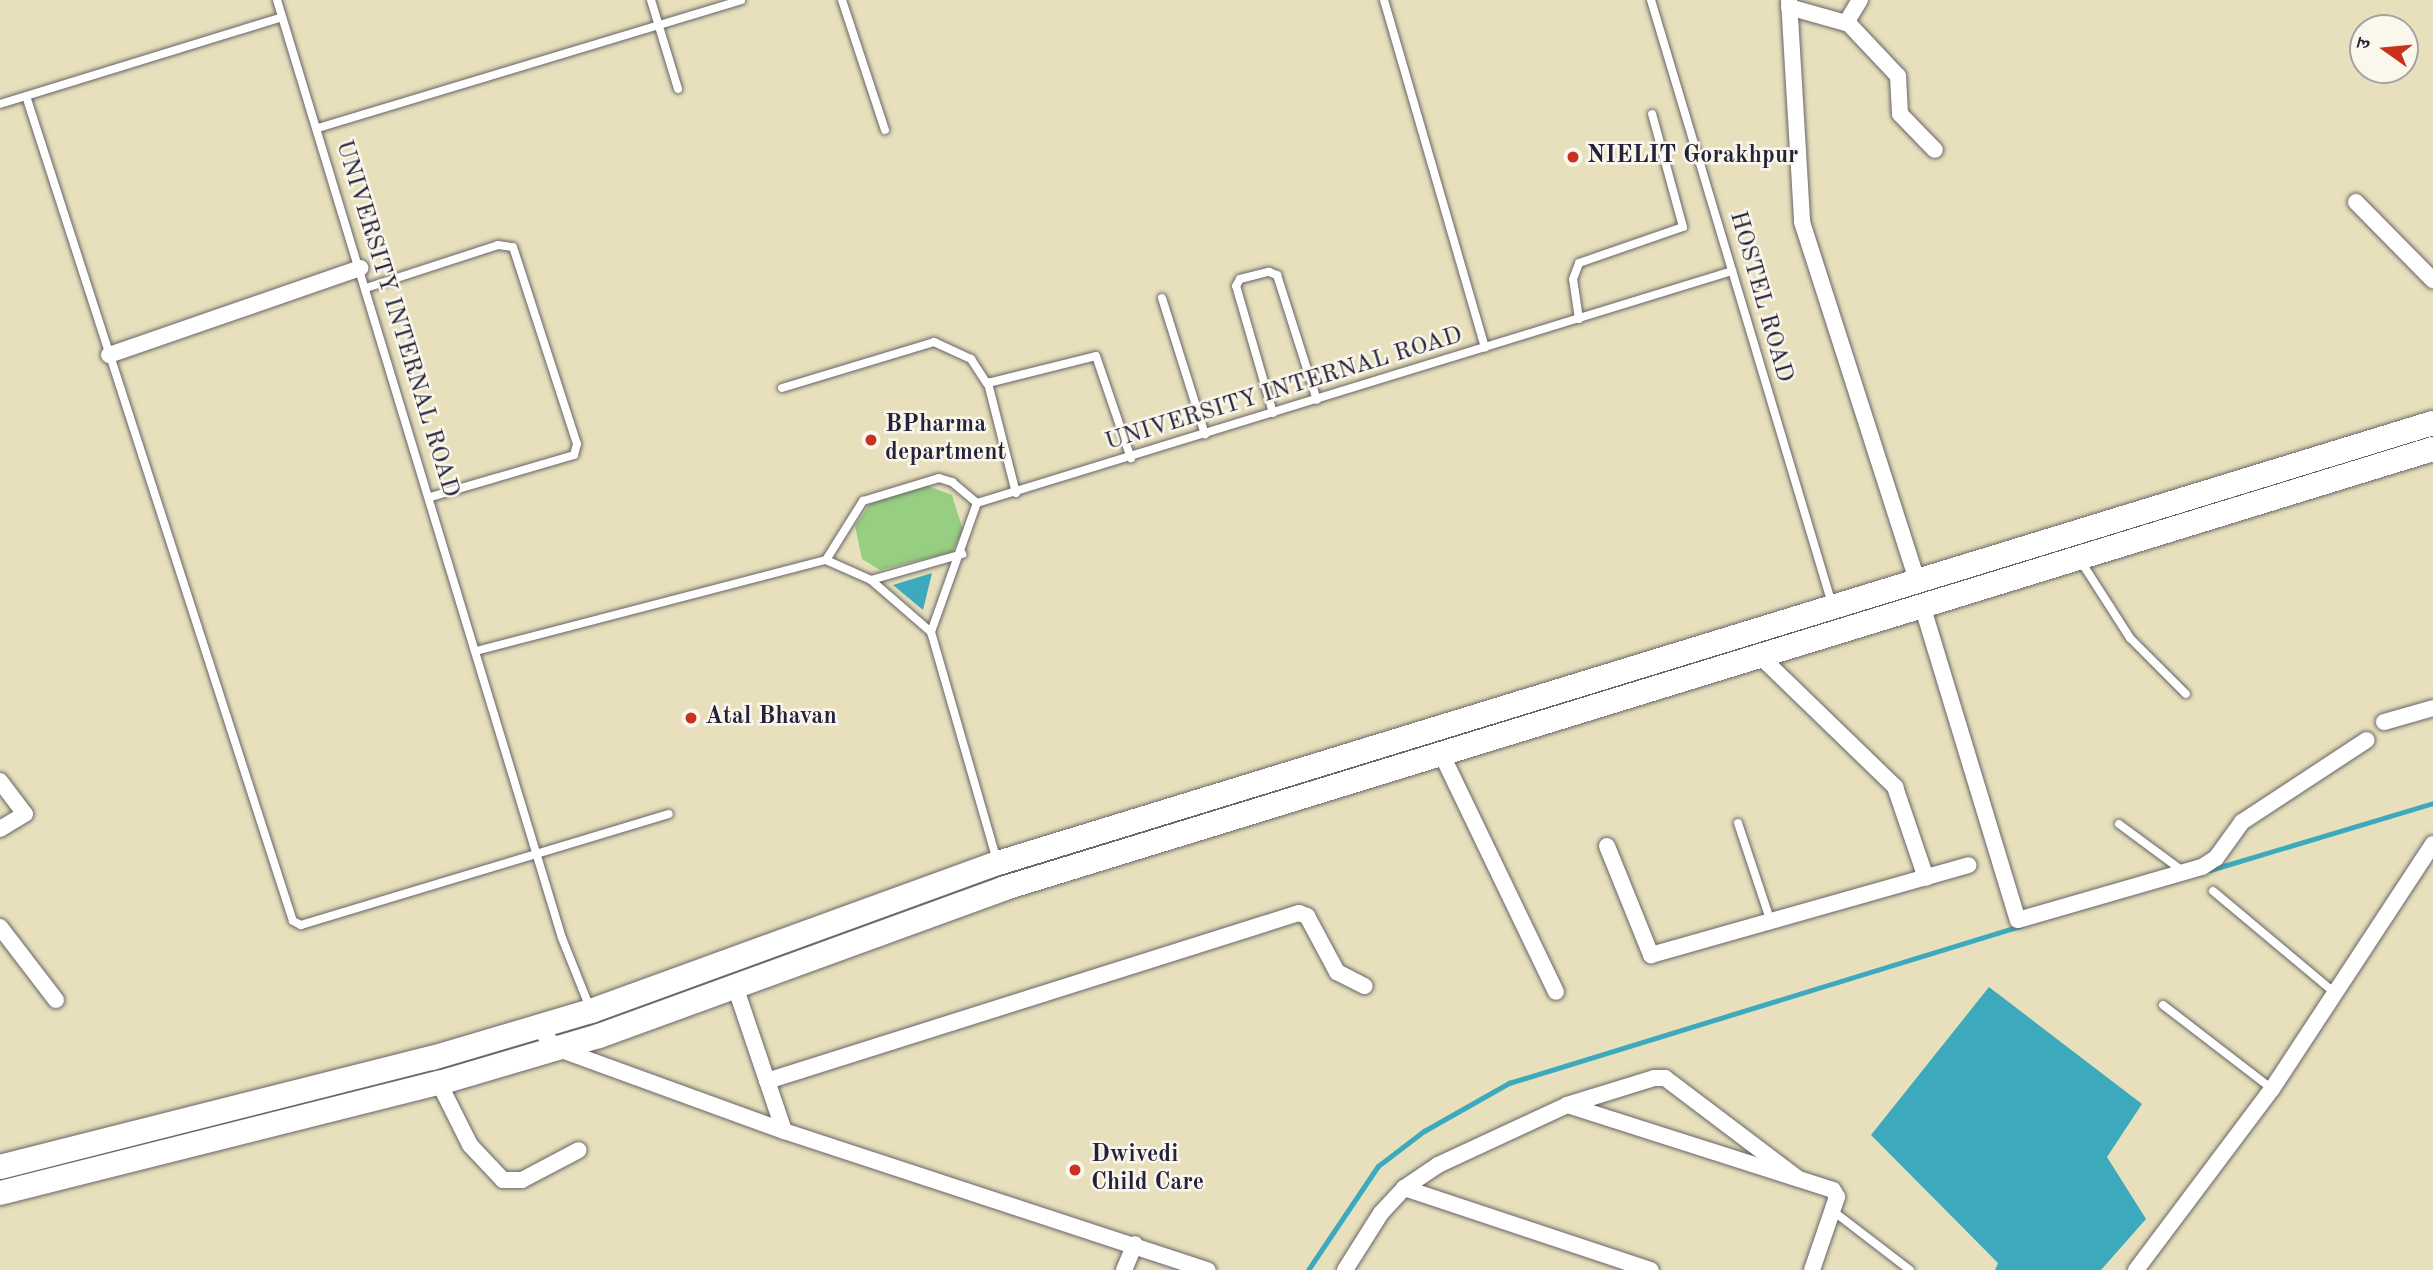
<!DOCTYPE html>
<meta charset="utf-8">
<style>
body{margin:0}
#map{position:relative;width:2433px;height:1270px;overflow:hidden;background:#e8e0bc;font-family:"Old Standard TT","Noto Serif Devanagari",serif}
div>[style]{position:absolute}
.green>*{inset:0;background:#96ce82}
.water>*{inset:0;background:#3da9bd}
.stream>*{height:5px;margin:-2.5px;padding:0 2.5px;transform-origin:2.5px;border-radius:2.5px;background:#3da9bd}
.roads{filter:drop-shadow(0 0 2px #676468) drop-shadow(0 0 2px #676468)}
.service>*{height:8px;margin:-4px;padding:0 4px;transform-origin:4px;border-radius:4px;background:#fff}
.minor>*{height:16px;margin:-8px;padding:0 8px;transform-origin:8px;border-radius:8px;background:#fff}
.trunk>*{height:24px;margin:-12px;padding:0 12px;transform-origin:12px;border-radius:12px;background:#fff}
.dots>*{width:19px;height:19px;translate:-50% -50%;box-sizing:border-box;border:4px solid #fbf7ec;border-radius:50%}
span{translate:-50% -50%;white-space:nowrap;text-align:center;line-height:1.15;-webkit-text-stroke:5px #fbf7ec;paint-order:stroke}
.poi-label{font-size:24px;color:#22223b;font-weight:700}
.left{translate:0 -50%;text-align:left}
.street-label{font-size:24px;color:#22223b}
.north{position:absolute;left:2349px;top:14px;width:70px;height:70px;box-sizing:border-box;background:#fbf7ec;border:2px solid #a4a2a5;border-radius:50%;rotate:285deg;font-size:19px;font-weight:700;line-height:28px;text-align:center;color:#22223b}
.north::after{content:'';display:block;margin:auto;width:24px;height:32px;background:#c8321e;clip-path:polygon(50% 0,100% 100%,50% 72%,0 100%)}
</style>
<div id="map">
<div class="green">
<div style="clip-path:polygon(925px 485px,952px 495px,963px 530px,952px 552px,880px 570px,862px 559px,855px 526px,870px 504px)"></div>
</div>
<div class="water">
<div style="clip-path:polygon(932px 573px,923px 610px,893px 585px)"></div>
<div style="clip-path:polygon(1989px 987px,2142px 1104px,2107px 1157px,2146px 1219px,2101px 1270px,1995px 1270px,1998px 1263px,1871px 1135px)"></div>
</div>
<div class="stream">
<div style="left:2210px;top:870px;width:233px;rotate:-16.7deg"></div>
<div style="left:1308px;top:1270px;width:125px;rotate:-56.1deg"></div>
<div style="left:1378px;top:1166px;width:58px;rotate:-37.3deg"></div>
<div style="left:1424px;top:1131px;width:98px;rotate:-29.5deg"></div>
<div style="left:1509px;top:1083px;width:535px;rotate:-17.08deg"></div>
</div>
<div class="roads">
<div class="service">
<div style="left:277px;top:0;width:980px;rotate:73.1deg"></div>
<div style="left:562px;top:938px;width:75px;rotate:68.2deg"></div>
<div style="left:651px;top:0;width:93px;rotate:73.1deg"></div>
<div style="left:842px;top:0;width:137px;rotate:71.7deg"></div>
<div style="left:1384px;top:0;width:362px;rotate:73.8deg"></div>
<div style="left:1651px;top:0;width:631px;rotate:73.32deg"></div>
<div style="left:26px;top:96px;width:867px;rotate:72.07deg"></div>
<div style="left:293px;top:921px;width:9px;rotate:27deg"></div>
<div style="left:301px;top:925px;width:384px;rotate:-16.8deg"></div>
<div style="left:0;top:104px;width:295px;rotate:-17.1deg"></div>
<div style="left:318px;top:128px;width:442px;rotate:-16.8deg"></div>
<div style="left:366px;top:288px;width:139px;rotate:-18deg"></div>
<div style="left:498px;top:245px;width:15px;rotate:8deg"></div>
<div style="left:513px;top:247px;width:207px;rotate:72deg"></div>
<div style="left:577px;top:444px;width:11px;rotate:105deg"></div>
<div style="left:574px;top:455px;width:150px;rotate:163.7deg"></div>
<div style="left:1162px;top:298px;width:143px;rotate:72.5deg"></div>
<div style="left:1579px;top:319px;width:40px;rotate:-98.5deg"></div>
<div style="left:1573px;top:279px;width:17px;rotate:-69deg"></div>
<div style="left:1579px;top:263px;width:110px;rotate:-19.1deg"></div>
<div style="left:1683px;top:227px;width:117px;rotate:-105.3deg"></div>
<div style="left:782px;top:388px;width:159px;rotate:-16.8deg"></div>
<div style="left:934px;top:342px;width:41px;rotate:24.7deg"></div>
<div style="left:971px;top:359px;width:30px;rotate:57deg"></div>
<div style="left:1273px;top:413px;width:132px;rotate:-106.2deg"></div>
<div style="left:1236px;top:286px;width:8px;rotate:-60deg"></div>
<div style="left:1240px;top:279px;width:30px;rotate:-14deg"></div>
<div style="left:1269px;top:272px;width:9px;rotate:21deg"></div>
<div style="left:1277px;top:275px;width:131px;rotate:72.3deg"></div>
<div style="left:1016px;top:493px;width:114px;rotate:-104.3deg"></div>
<div style="left:988px;top:383px;width:111px;rotate:-14deg"></div>
<div style="left:1096px;top:356px;width:108px;rotate:71.1deg"></div>
<div style="left:977px;top:503px;width:790px;rotate:-17.08deg"></div>
<div style="left:826px;top:560px;width:70px;rotate:-57.9deg"></div>
<div style="left:863px;top:501px;width:79px;rotate:-16.8deg"></div>
<div style="left:939px;top:478px;width:14px;rotate:17deg"></div>
<div style="left:952px;top:482px;width:33px;rotate:40deg"></div>
<div style="left:2080px;top:560px;width:93px;rotate:57.3deg"></div>
<div style="left:2130px;top:638px;width:79px;rotate:45deg"></div>
<div style="left:871px;top:580px;width:95px;rotate:-15.9deg"></div>
<div style="left:931px;top:632px;width:137px;rotate:-70.4deg"></div>
<div style="left:476px;top:651px;width:362px;rotate:-14.6deg"></div>
<div style="left:826px;top:560px;width:49px;rotate:24deg"></div>
<div style="left:871px;top:580px;width:79px;rotate:40.9deg"></div>
<div style="left:931px;top:632px;width:238px;rotate:73.9deg"></div>
<div style="left:1738px;top:823px;width:104px;rotate:71.6deg"></div>
<div style="left:2119px;top:824px;width:81px;rotate:36.4deg"></div>
<div style="left:2213px;top:891px;width:160px;rotate:39.9deg"></div>
<div style="left:2163px;top:1005px;width:138px;rotate:37.6deg"></div>
<div style="left:1833px;top:1211px;width:97px;rotate:37.5deg"></div>
</div>
<div class="minor">
<div style="left:1789px;top:0;width:222px;rotate:86.6deg"></div>
<div style="left:1802px;top:222px;width:376px;rotate:72.2deg"></div>
<div style="left:1789px;top:7px;width:59px;rotate:15.7deg"></div>
<div style="left:1846px;top:23px;width:27px;rotate:-59deg"></div>
<div style="left:1848px;top:23px;width:73px;rotate:46.7deg"></div>
<div style="left:1898px;top:76px;width:38px;rotate:87deg"></div>
<div style="left:1900px;top:114px;width:50px;rotate:45.8deg"></div>
<div style="left:2356px;top:202px;width:110px;rotate:45.4deg"></div>
<div style="left:109px;top:355px;width:266px;rotate:-19.1deg"></div>
<div style="left:1922px;top:605px;width:329px;rotate:73.1deg"></div>
<div style="left:2018px;top:920px;width:191px;rotate:-16.1deg"></div>
<div style="left:2202px;top:867px;width:17px;rotate:-33deg"></div>
<div style="left:2216px;top:858px;width:44px;rotate:-54.2deg"></div>
<div style="left:2242px;top:822px;width:149px;rotate:-33.3deg"></div>
<div style="left:1759px;top:655px;width:190px;rotate:44.1deg"></div>
<div style="left:1895px;top:787px;width:96px;rotate:71.2deg"></div>
<div style="left:2384px;top:722px;width:51px;rotate:-15.9deg"></div>
<div style="left:1441px;top:753px;width:265px;rotate:64.3deg"></div>
<div style="left:0;top:781px;width:41px;rotate:52.9deg"></div>
<div style="left:25px;top:814px;width:29px;rotate:149deg"></div>
<div style="left:1607px;top:846px;width:118px;rotate:68deg"></div>
<div style="left:1651px;top:955px;width:330px;rotate:-15.8deg"></div>
<div style="left:0;top:927px;width:92px;rotate:52.5deg"></div>
<div style="left:736px;top:989px;width:150px;rotate:71.3deg"></div>
<div style="left:538px;top:1027px;width:28px;rotate:49deg"></div>
<div style="left:556px;top:1048px;width:243px;rotate:20deg"></div>
<div style="left:784px;top:1131px;width:446px;rotate:18.2deg"></div>
<div style="left:767px;top:1081px;width:558px;rotate:-17.53deg"></div>
<div style="left:1299px;top:913px;width:9px;rotate:21deg"></div>
<div style="left:1307px;top:916px;width:64px;rotate:61.8deg"></div>
<div style="left:1337px;top:972px;width:31px;rotate:27deg"></div>
<div style="left:439px;top:1083px;width:69px;rotate:63.4deg"></div>
<div style="left:470px;top:1145px;width:48px;rotate:46.7deg"></div>
<div style="left:503px;top:1180px;width:19px"></div>
<div style="left:522px;top:1180px;width:64px;rotate:-27.8deg"></div>
<div style="left:1567px;top:1105px;width:279px;rotate:17.7deg"></div>
<div style="left:1833px;top:1190px;width:8px;rotate:60deg"></div>
<div style="left:1837px;top:1197px;width:77px;rotate:108.9deg"></div>
<div style="left:1404px;top:1188px;width:260px;rotate:18.4deg"></div>
<div style="left:1124px;top:1270px;width:28px;rotate:-67deg"></div>
<div style="left:1345px;top:1270px;width:67px;rotate:-57.7deg"></div>
<div style="left:1381px;top:1213px;width:34px;rotate:-47deg"></div>
<div style="left:1404px;top:1188px;width:41px;rotate:-34.1deg"></div>
<div style="left:1438px;top:1165px;width:142px;rotate:-24.9deg"></div>
<div style="left:1567px;top:1105px;width:91px;rotate:-17.2deg"></div>
<div style="left:1654px;top:1078px;width:11px"></div>
<div style="left:1665px;top:1078px;width:166px;rotate:37.1deg"></div>
<div style="left:2136px;top:1270px;width:226px;rotate:-53.1deg"></div>
<div style="left:2272px;top:1089px;width:293px;rotate:-56.7deg"></div>
</div>
<div class="trunk">
<div style="left:0;top:1167px;width:446px;rotate:-14.2deg"></div>
<div style="left:432px;top:1058px;width:166px;rotate:-16.5deg"></div>
<div style="left:591px;top:1011px;width:433px;rotate:-20deg"></div>
<div style="left:998px;top:863px;width:1501px;rotate:-17.05deg"></div>
<div style="left:0;top:1193px;width:453px;rotate:-14.1deg"></div>
<div style="left:439px;top:1083px;width:167px;rotate:-16.4deg"></div>
<div style="left:599px;top:1036px;width:432px;rotate:-20deg"></div>
<div style="left:1005px;top:888px;width:1494px;rotate:-17.09deg"></div>
</div>
</div>
<div class="dots">
<div style="left:1573px;top:157px;background:#c8321e"></div>
<div style="left:871px;top:440px;background:#c8321e"></div>
<div style="left:691px;top:718px;background:#c8321e"></div>
<div style="left:1075px;top:1170px;background:#c8321e"></div>
</div>
<div class="poi-label">
<span class="left" style="left:1587px;top:157px">NIELIT Gorakhpur</span>
<span class="left" style="left:885px;top:440px">BPharma<br>department</span>
<span class="left" style="left:705px;top:718px">Atal Bhavan</span>
<span class="left" style="left:1091px;top:1170px">Dwivedi<br>Child Care</span>
</div>
<div class="street-label">
<span style="left:1760px;top:297px;rotate:74deg">HOSTEL ROAD</span>
<span style="left:396px;top:319px;rotate:73deg">UNIVERSITY INTERNAL ROAD</span>
<span style="left:1284px;top:390px;rotate:-17deg">UNIVERSITY INTERNAL ROAD</span>
</div>
<div class="north">उ</div>
</div>
